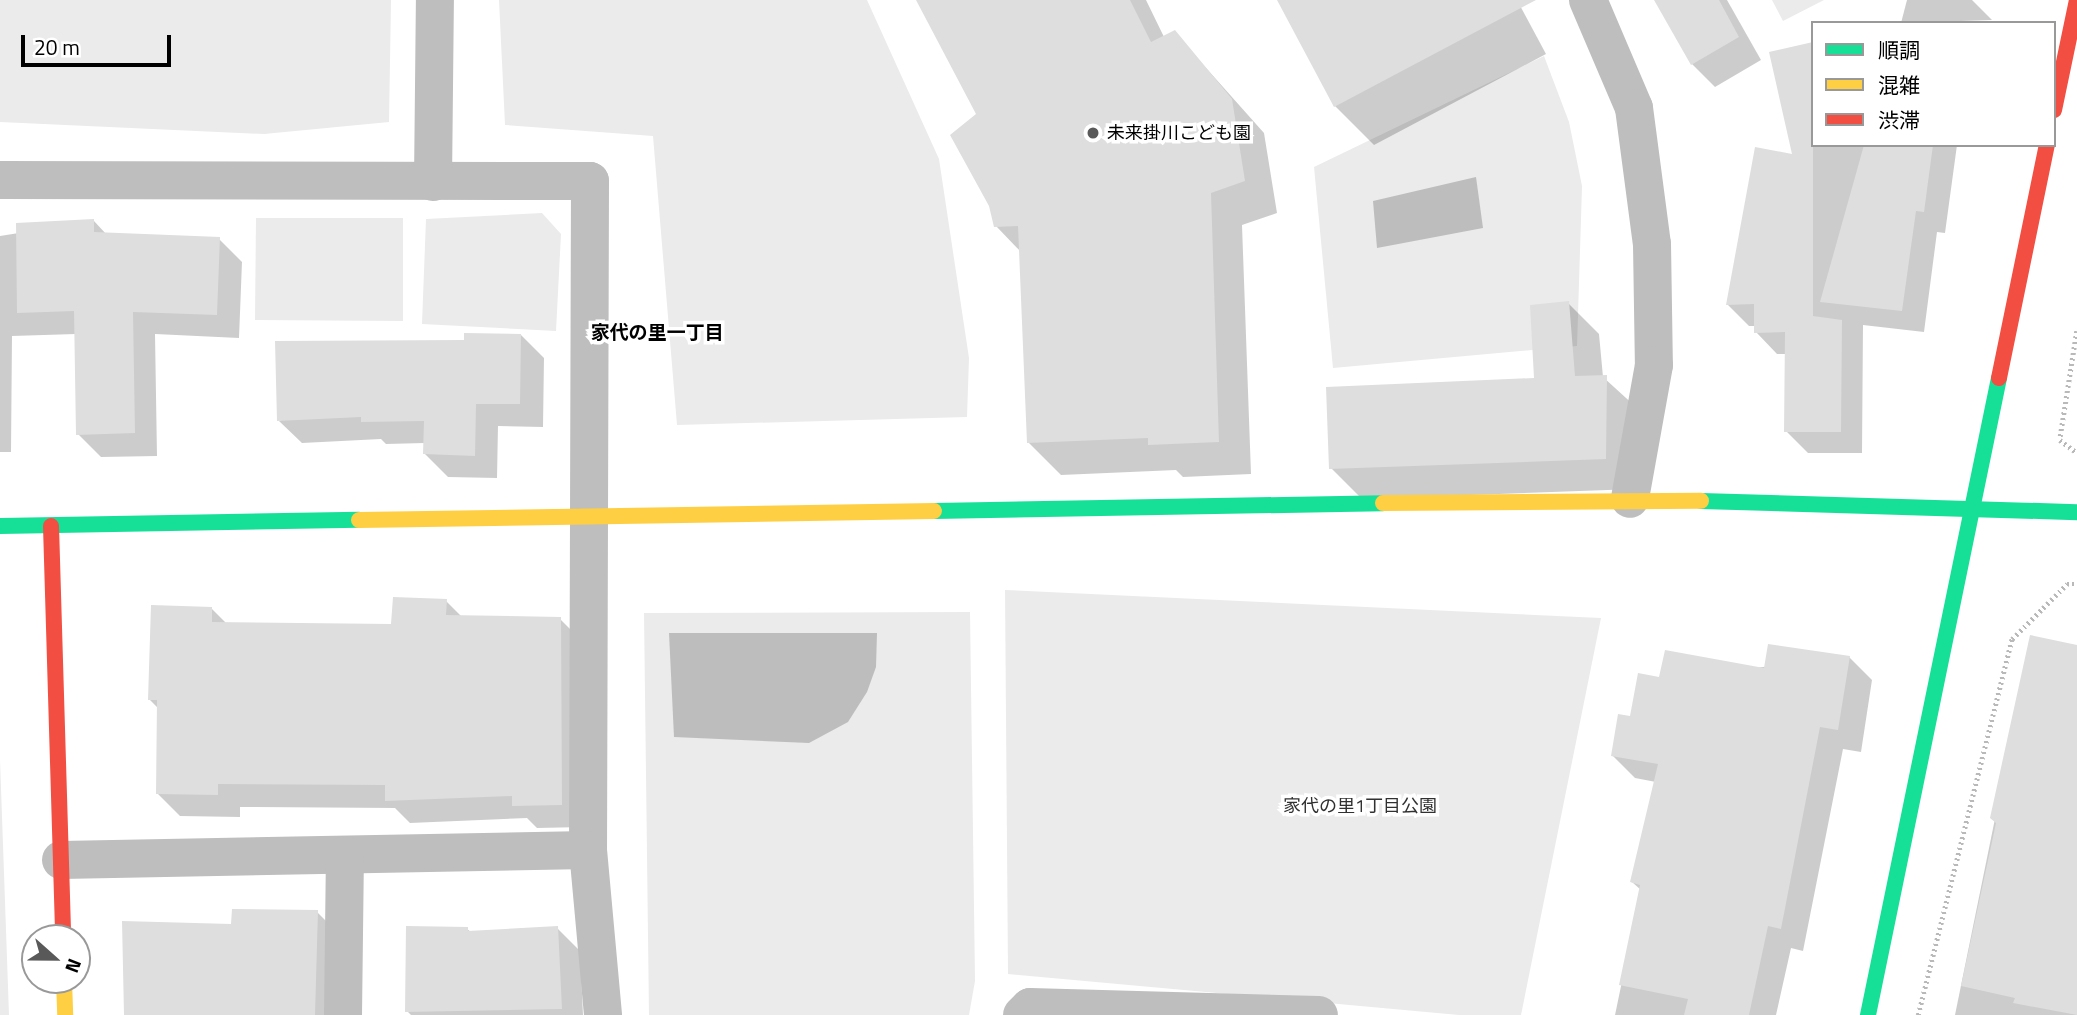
<!DOCTYPE html>
<meta charset="utf-8">
<style>
body{margin:0}
#map{position:relative;width:2077px;height:1015px;overflow:hidden;background:#fff;font-family:"Titillium Web","Noto Sans JP",sans-serif}
div>[style]{position:absolute}
.green>*{inset:0;background:#ebebeb}
.water>*{inset:0;background:#bdbdbd}
.shadow>*{inset:0;background:#0003}
.building>*{inset:0;background:#dedede}
.path>*{height:4.5px;margin-top:-2.25px;transform-origin:0;background:repeating-linear-gradient(90deg,#b9b9b9 0 2px,transparent 0 5.5px)}
.street>*{height:38px;margin:-19px;padding:0 19px;transform-origin:19px;border-radius:19px;background:#bebebe}
.fast>*{height:16px;margin:-8px;padding:0 8px;transform-origin:8px;border-radius:8px;background:#16e098}
.slow>*{height:16px;margin:-8px;padding:0 8px;transform-origin:8px;border-radius:8px;background:#ffcf43}
.jam>*{height:16px;margin:-8px;padding:0 8px;transform-origin:8px;border-radius:8px;background:#f24e42}
.dots>*{width:19px;height:19px;translate:-50% -50%;box-sizing:border-box;border:4px solid #fff;border-radius:50%}
span{translate:-50% -50%;white-space:nowrap;text-align:center;line-height:1.15;-webkit-text-stroke:7px #fff;paint-order:stroke}
.poi-label{font-size:18px;color:#000}
.left{translate:0 -50%;text-align:left}
.park-label{font-size:18px;color:#313131}
.neighbourhood-label{font-size:19px;color:#000;font-weight:700}
.legend{position:absolute;left:1811px;top:21px;width:245px;height:126px;box-sizing:border-box;background:#fff;border:2px solid #999;margin:0;padding:9px 12px;list-style:none;font-size:21px;color:#000}
.legend li{display:flex;align-items:center;gap:14px;height:35px}
.legend b{width:35px;border:2px solid #999}
.north{position:absolute;left:21px;top:924px;width:70px;height:70px;box-sizing:border-box;background:#fff;border:2px solid #999;border-radius:50%;rotate:111deg;font-size:19px;font-weight:700;line-height:28px;text-align:center;color:#000}
.north::after{content:'';display:block;margin:auto;width:24px;height:32px;background:#595959;clip-path:polygon(50% 0,100% 100%,50% 72%,0 100%)}
.scale{position:absolute;left:21px;top:35px;width:150px;height:32px;box-sizing:border-box;border:4px solid #000;border-top:0;padding-left:9px;font-size:21px;line-height:24px;white-space:nowrap;color:#000;-webkit-text-stroke:5px #fff;paint-order:stroke}
</style>
<div id="map">
<div class="green">
<div style="clip-path:polygon(0 0,391px 0,389px 122px,264px 134px,0 122px)"></div>
<div style="clip-path:polygon(499px 0,867px 0,939px 159px,969px 358px,967px 417px,677px 425px,653px 136px,505px 125px)"></div>
<div style="clip-path:polygon(1772px 0,1824px 0,1783px 21px)"></div>
<div style="clip-path:polygon(1544px 56px,1569px 122px,1582px 186px,1577px 346px,1333px 368px,1314px 167px)"></div>
<div style="clip-path:polygon(542px 213px,561px 234px,556px 331px,422px 324px,426px 219px)"></div>
<div style="clip-path:polygon(256px 218px,403px 218px,403px 321px,255px 320px)"></div>
<div style="clip-path:polygon(1005px 590px,1601px 618px,1521px 1015px,1459px 1015px,1008px 974px)"></div>
<div style="clip-path:polygon(970px 612px,975px 981px,969px 1015px,649px 1015px,644px 613px)"></div>
<div style="clip-path:polygon(0 760px,9px 1015px,0 1015px)"></div>
</div>
<div class="water">
<div style="clip-path:polygon(1476px 177px,1483px 228px,1377px 248px,1373px 201px)"></div>
<div style="clip-path:polygon(669px 633px,877px 633px,876px 667px,867px 692px,848px 722px,809px 743px,674px 737px)"></div>
</div>
<div class="shadow">
<div style="clip-path:polygon(918px 0,1146px 0,1164px 37px,1174px 32px,1264px 133px,1277px 213px,1242px 225px,1251px 474px,1183px 477px,1176px 470px,1061px 475px,1029px 443px,1021px 252px,996px 226px,978px 114px)"></div>
<div style="clip-path:polygon(1279px 0,1517px 0,1546px 54px,1374px 145px,1335px 106px)"></div>
<div style="clip-path:polygon(1663px 0,1727px 0,1761px 60px,1715px 87px,1692px 64px)"></div>
<div style="clip-path:polygon(1907px 0,1972px 0,1992px 20px,1901px 23px)"></div>
<div style="clip-path:polygon(1813px 145px,1957px 145px,1945px 233px,1937px 232px,1924px 332px,1863px 325px,1862px 453px,1808px 453px,1786px 431px,1787px 354px,1777px 354px,1756px 332px,1756px 326px,1749px 326px,1727px 304px,1795px 156px)"></div>
<div style="clip-path:polygon(94px 221px,107px 235px,219px 239px,242px 262px,239px 338px,155px 334px,157px 456px,101px 457px,78px 434px,76px 334px,12px 336px,11px 452px,0 452px,0 236px)"></div>
<div style="clip-path:polygon(1568px 303px,1599px 334px,1603px 377px,1637px 408px,1636px 489px,1362px 499px,1331px 468px,1536px 380px)"></div>
<div style="clip-path:polygon(521px 335px,544px 358px,543px 427px,498px 426px,497px 478px,448px 477px,425px 454px,425px 443px,386px 444px,381px 439px,302px 443px,279px 421px,466px 342px)"></div>
<div style="clip-path:polygon(446px 601px,462px 617px,560px 619px,583px 642px,584px 827px,537px 828px,527px 818px,410px 823px,395px 808px,240px 807px,240px 817px,180px 816px,157px 793px,158px 708px,149px 699px,211px 608px,227px 624px,393px 626px)"></div>
<div style="clip-path:polygon(2032px 637px,2077px 646px,2077px 1015px,1955px 1015px)"></div>
<div style="clip-path:polygon(1849px 657px,1872px 680px,1861px 752px,1843px 749px,1803px 951px,1791px 948px,1776px 1015px,1615px 1015px,1641px 890px,1632px 882px,1656px 782px,1635px 778px,1612px 755px,1632px 718px,1661px 679px)"></div>
<div style="clip-path:polygon(317px 912px,340px 935px,343px 1015px,126px 1015px,233px 926px)"></div>
<div style="clip-path:polygon(557px 928px,580px 951px,583px 1015px,411px 1015px,407px 1011px,467px 929px,471px 932px)"></div>
</div>
<div class="building">
<div style="clip-path:polygon(916px 0,1130px 0,1151px 42px,1175px 30px,1232px 99px,1245px 181px,1211px 193px,1219px 442px,1148px 445px,1148px 438px,1027px 443px,1018px 226px,994px 227px,989px 206px,950px 135px,976px 114px)"></div>
<div style="clip-path:polygon(1277px 0,1536px 0,1334px 107px)"></div>
<div style="clip-path:polygon(1654px 0,1719px 0,1739px 37px,1691px 65px)"></div>
<div style="clip-path:polygon(1813px 42px,1813px 316px,1842px 320px,1841px 432px,1784px 432px,1785px 332px,1754px 333px,1754px 304px,1726px 305px,1755px 147px,1792px 154px,1769px 52px)"></div>
<div style="clip-path:polygon(1864px 145px,1933px 145px,1924px 212px,1916px 211px,1902px 311px,1820px 302px)"></div>
<div style="clip-path:polygon(94px 219px,94px 232px,220px 237px,217px 315px,133px 312px,135px 433px,76px 435px,74px 311px,17px 313px,16px 223px)"></div>
<div style="clip-path:polygon(1569px 301px,1575px 376px,1607px 375px,1606px 459px,1329px 469px,1326px 387px,1534px 378px,1530px 305px)"></div>
<div style="clip-path:polygon(464px 333px,521px 334px,520px 404px,476px 404px,475px 456px,423px 454px,424px 421px,361px 422px,361px 417px,277px 421px,275px 341px,464px 340px)"></div>
<div style="clip-path:polygon(393px 597px,447px 599px,446px 615px,561px 617px,562px 805px,512px 806px,512px 796px,385px 801px,385px 785px,218px 784px,218px 795px,156px 794px,157px 700px,148px 700px,151px 605px,212px 607px,212px 622px,391px 624px)"></div>
<div style="clip-path:polygon(2030px 635px,2077px 645px,2077px 1015px,2013px 1003px,2015px 998px,1961px 986px,1996px 823px,1990px 818px)"></div>
<div style="clip-path:polygon(1768px 644px,1850px 656px,1838px 730px,1820px 727px,1781px 929px,1768px 926px,1749px 1015px,1684px 1015px,1688px 999px,1619px 985px,1640px 885px,1630px 882px,1658px 764px,1611px 756px,1618px 714px,1630px 716px,1638px 673px,1659px 677px,1665px 650px,1764px 668px)"></div>
<div style="clip-path:polygon(232px 909px,318px 910px,315px 1015px,124px 1015px,122px 921px,231px 924px)"></div>
<div style="clip-path:polygon(406px 926px,468px 927px,468px 931px,558px 926px,562px 1009px,405px 1012px)"></div>
</div>
<div class="path">
<div style="left:2077px;top:331px;width:110px;rotate:98.9deg"></div>
<div style="left:2060px;top:440px;width:21px;rotate:37deg"></div>
<div style="left:1918px;top:1015px;width:388px;rotate:-76deg"></div>
<div style="left:2012px;top:639px;width:78px;rotate:-45deg"></div>
<div style="left:2067px;top:584px;width:10px"></div>
</div>
<div class="street">
<div style="left:1588px;top:0;width:117px;rotate:66.9deg"></div>
<div style="left:1634px;top:108px;width:137px;rotate:82.5deg"></div>
<div style="left:1652px;top:244px;width:121px;rotate:89.1deg"></div>
<div style="left:1654px;top:365px;width:136px;rotate:100.2deg"></div>
<div style="left:0;top:180px;width:590px;rotate:0.1deg"></div>
<div style="left:590px;top:181px;width:669px;rotate:90.17deg"></div>
<div style="left:588px;top:850px;width:166px;rotate:84.8deg"></div>
<div style="left:433px;top:182px;width:182px;rotate:-89.4deg"></div>
<div style="left:61px;top:860px;width:527px;rotate:-1.09deg"></div>
<div style="left:343px;top:1015px;width:160px;rotate:-89.3deg"></div>
<div style="left:1022px;top:1015px;width:11px;rotate:-45deg"></div>
<div style="left:1030px;top:1007px;width:289px;rotate:1.6deg"></div>
</div>
<div class="fast">
<div style="left:1701px;top:501px;width:376px;rotate:1.7deg"></div>
<div style="left:934px;top:511px;width:449px;rotate:-1deg"></div>
<div style="left:0;top:526px;width:359px;rotate:-1deg"></div>
<div style="left:1868px;top:1015px;width:650px;rotate:-78.38deg"></div>
</div>
<div class="slow">
<div style="left:1383px;top:503px;width:318px;rotate:-0.4deg"></div>
<div style="left:359px;top:520px;width:575px;rotate:-0.9deg"></div>
<div style="left:64px;top:980px;width:35px;rotate:88deg"></div>
</div>
<div class="jam">
<div style="left:2054px;top:110px;width:112px;rotate:-78.2deg"></div>
<div style="left:1999px;top:378px;width:238px;rotate:-78.4deg"></div>
<div style="left:51px;top:526px;width:412px;rotate:88.3deg"></div>
</div>
<div class="dots">
<div style="left:1093px;top:133px;background:#595959"></div>
</div>
<div class="poi-label">
<span class="left" style="left:1107px;top:133px">未来掛川こども園</span>
</div>
<div class="park-label">
<span style="left:1360px;top:806px">家代の里1丁目公園</span>
</div>
<div class="neighbourhood-label">
<span style="left:657px;top:332px">家代の里一丁目</span>
</div>
<ul class="legend">
<li><b style="height:9px;background:#16e098"></b>順調</li>
<li><b style="height:9px;background:#ffcf43"></b>混雑</li>
<li><b style="height:9px;background:#f24e42"></b>渋滞</li>
</ul>
<div class="north">N</div>
<div class="scale">20 m</div>
</div>
